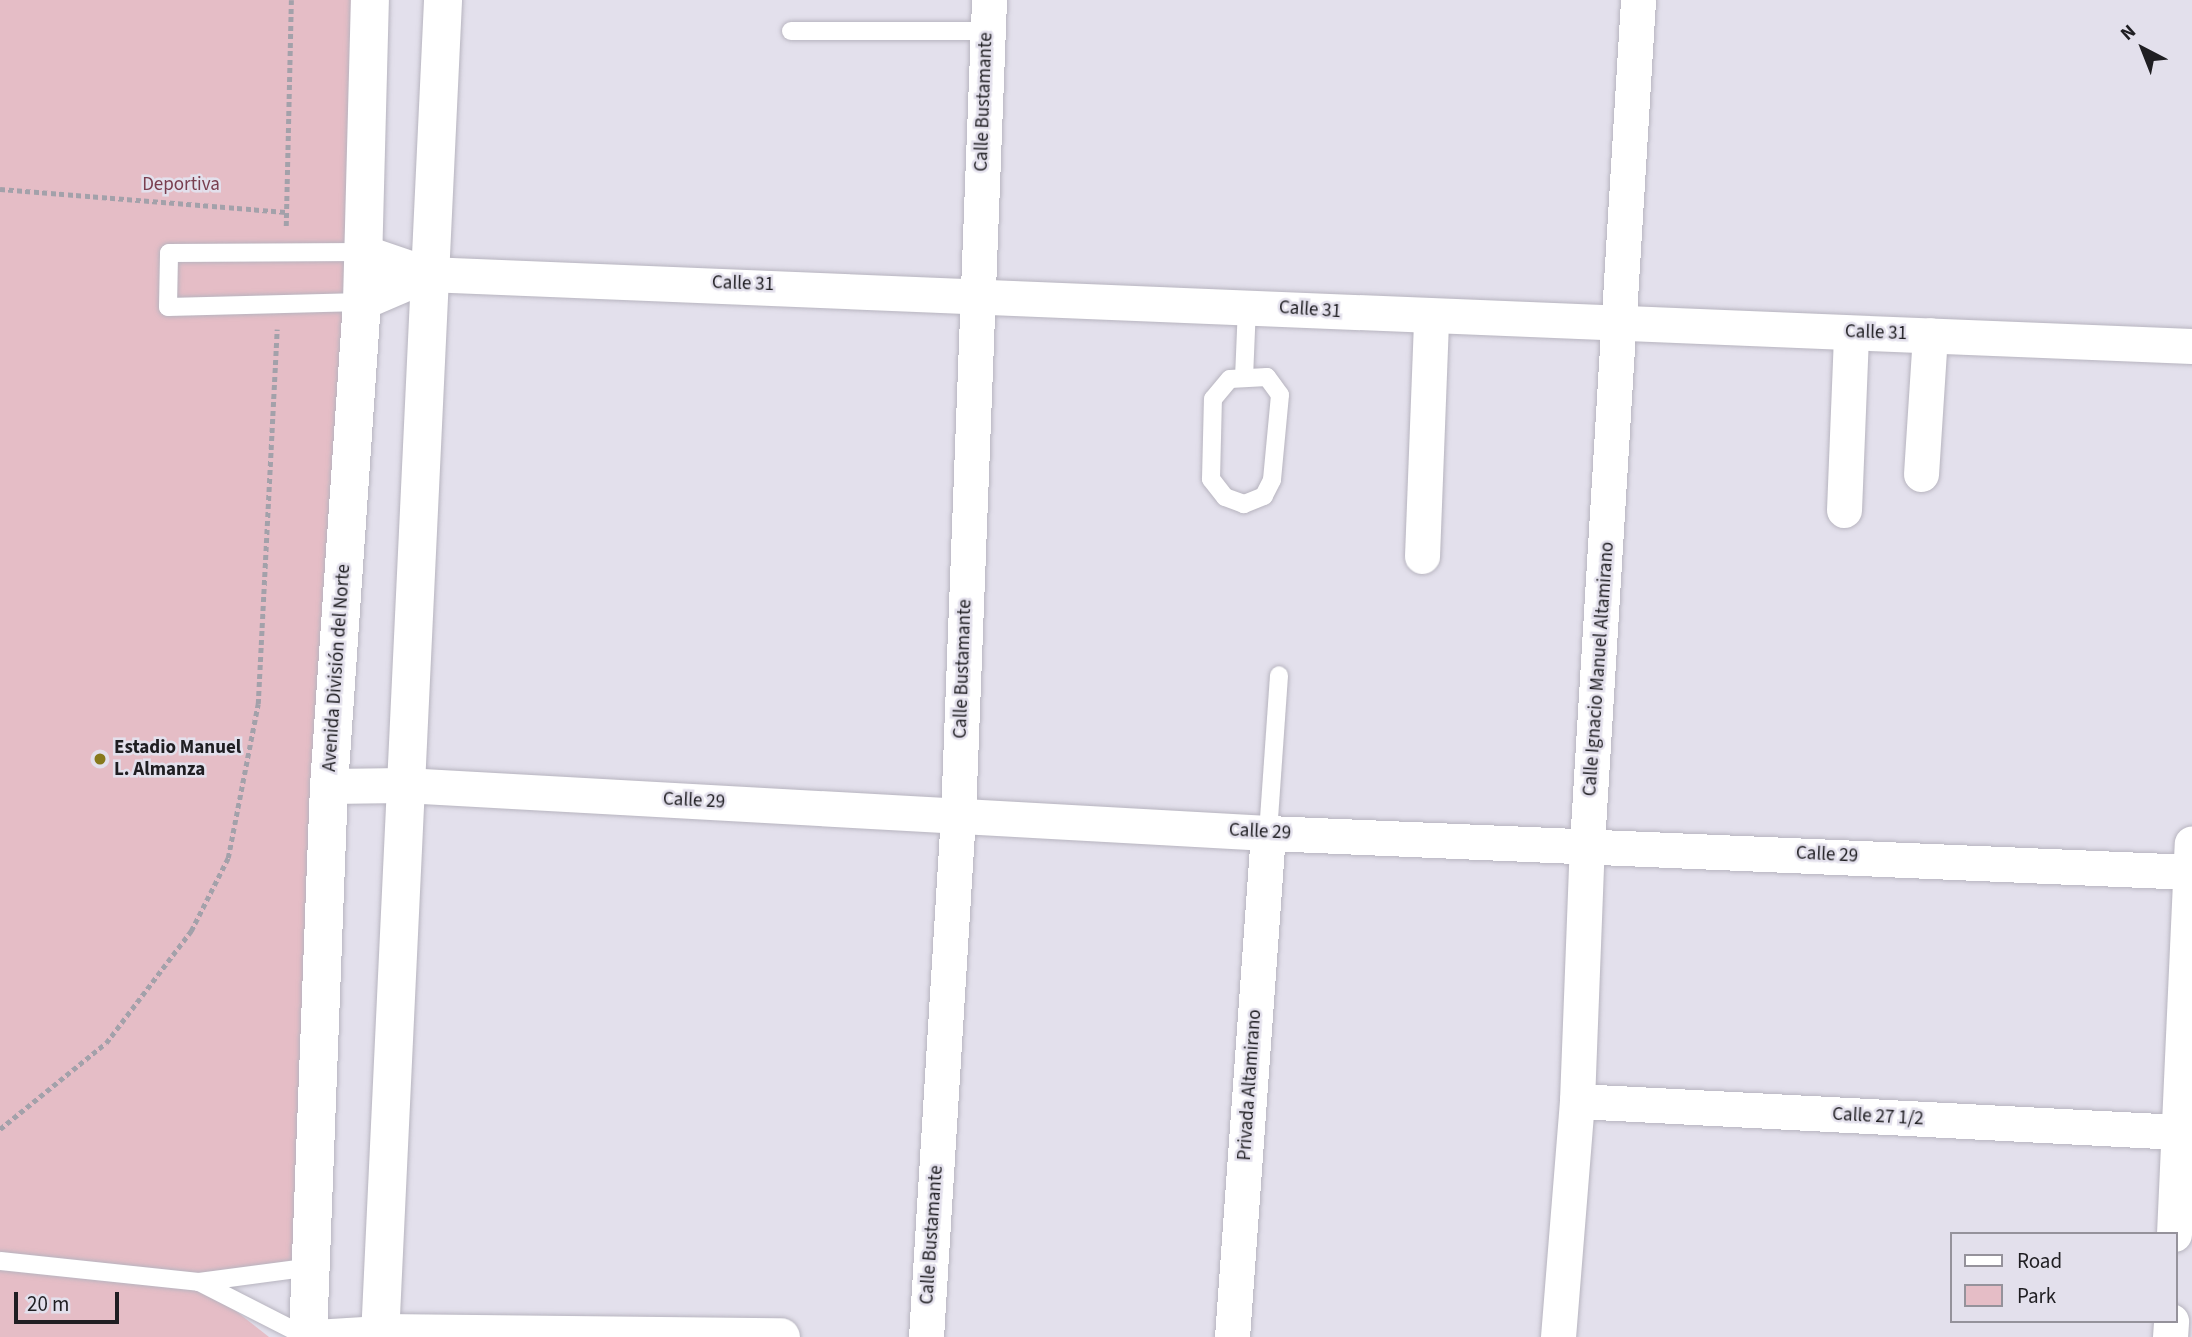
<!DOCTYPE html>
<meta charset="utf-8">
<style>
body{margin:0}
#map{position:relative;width:2192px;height:1337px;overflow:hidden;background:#e3e0ec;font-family:"Source Sans 3",sans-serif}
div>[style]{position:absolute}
.green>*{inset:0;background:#e5bdc6}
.path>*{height:4.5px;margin-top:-2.25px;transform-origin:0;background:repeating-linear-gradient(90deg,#a3a1aa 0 5px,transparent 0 8.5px)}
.roads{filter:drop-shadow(0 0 2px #b7b4bf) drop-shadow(0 0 2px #b7b4bf)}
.service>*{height:18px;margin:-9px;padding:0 9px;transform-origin:9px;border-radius:9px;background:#fff}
.minor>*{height:35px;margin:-17.5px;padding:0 17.5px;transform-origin:17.5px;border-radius:17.5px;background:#fff}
.tertiary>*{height:38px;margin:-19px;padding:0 19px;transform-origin:19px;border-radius:19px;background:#fff}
.secondary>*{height:38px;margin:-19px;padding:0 19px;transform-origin:19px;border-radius:19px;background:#fff}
.dots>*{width:19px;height:19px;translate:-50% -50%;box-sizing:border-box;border:4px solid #e3e0ec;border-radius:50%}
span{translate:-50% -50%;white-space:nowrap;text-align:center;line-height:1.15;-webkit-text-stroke:5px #e3e0ec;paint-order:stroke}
.street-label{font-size:19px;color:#1f1e22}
.park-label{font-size:19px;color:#793e4f}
.poi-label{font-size:19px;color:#1f1e22;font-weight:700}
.left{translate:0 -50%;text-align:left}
.legend{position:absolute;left:1950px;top:1232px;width:228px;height:91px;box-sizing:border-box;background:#e3e0ec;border:2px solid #95929b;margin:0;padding:9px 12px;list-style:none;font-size:21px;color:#1f1e22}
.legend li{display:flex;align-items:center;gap:14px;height:35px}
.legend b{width:35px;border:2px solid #95929b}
.north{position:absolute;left:2108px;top:14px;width:70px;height:70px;-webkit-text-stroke:5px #e3e0ec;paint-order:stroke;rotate:318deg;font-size:19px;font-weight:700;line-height:28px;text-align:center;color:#1f1e22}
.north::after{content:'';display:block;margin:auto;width:24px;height:32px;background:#1f1e22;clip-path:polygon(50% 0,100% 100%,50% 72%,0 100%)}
.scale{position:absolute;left:14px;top:1292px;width:105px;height:32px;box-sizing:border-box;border:4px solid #1f1e22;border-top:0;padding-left:9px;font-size:21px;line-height:24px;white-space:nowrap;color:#1f1e22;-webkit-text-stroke:5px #e3e0ec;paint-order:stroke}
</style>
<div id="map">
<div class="green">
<div style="clip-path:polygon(0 0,373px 0,311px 1267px,200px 1283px,269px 1337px,0 1337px)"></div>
</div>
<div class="path">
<div style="left:0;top:189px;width:287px;rotate:4.6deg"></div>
<div style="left:286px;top:226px;width:226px;rotate:-88.7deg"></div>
<div style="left:0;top:1129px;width:136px;rotate:-39.1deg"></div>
<div style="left:106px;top:1043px;width:141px;rotate:-52.8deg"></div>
<div style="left:191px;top:931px;width:82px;rotate:-63.1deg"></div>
<div style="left:228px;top:858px;width:157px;rotate:-79deg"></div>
<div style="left:258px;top:704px;width:375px;rotate:-87.1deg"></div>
</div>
<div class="roads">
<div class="service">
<div style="left:791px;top:31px;width:196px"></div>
<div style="left:362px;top:302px;width:194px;rotate:178.5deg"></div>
<div style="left:168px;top:307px;width:54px;rotate:-88.9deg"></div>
<div style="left:169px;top:253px;width:194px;rotate:-0.3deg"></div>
<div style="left:1267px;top:377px;width:22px;rotate:54deg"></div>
<div style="left:1280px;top:395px;width:85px;rotate:95.4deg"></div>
<div style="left:1272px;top:480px;width:18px;rotate:117deg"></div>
<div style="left:1264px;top:496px;width:22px;rotate:158deg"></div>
<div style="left:1244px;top:504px;width:20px;rotate:-160deg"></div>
<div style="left:1225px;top:497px;width:23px;rotate:-128deg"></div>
<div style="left:1211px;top:479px;width:80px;rotate:-88.6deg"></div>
<div style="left:1213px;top:399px;width:26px;rotate:-50deg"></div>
<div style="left:1230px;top:379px;width:37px;rotate:-3deg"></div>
<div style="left:1244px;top:378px;width:73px;rotate:-87.6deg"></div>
<div style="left:1268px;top:833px;width:158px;rotate:-86deg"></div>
<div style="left:0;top:1261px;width:200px;rotate:6deg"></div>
<div style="left:307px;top:1337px;width:121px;rotate:-153deg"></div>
<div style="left:199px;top:1282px;width:113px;rotate:-7.6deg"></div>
</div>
<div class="minor">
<div style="left:363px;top:252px;width:68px;rotate:19deg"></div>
<div style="left:427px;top:274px;width:1766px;rotate:2.34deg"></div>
<div style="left:362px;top:302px;width:71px;rotate:-23.3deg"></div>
<div style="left:1921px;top:474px;width:139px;rotate:-86.3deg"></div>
<div style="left:1844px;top:510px;width:177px;rotate:-87.7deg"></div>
<div style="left:1422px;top:556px;width:238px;rotate:-87.8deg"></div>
<div style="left:329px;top:786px;width:75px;rotate:-0.8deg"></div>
<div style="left:404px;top:785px;width:865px;rotate:3.18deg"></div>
<div style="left:1268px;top:833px;width:925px;rotate:2.42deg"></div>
<div style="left:1577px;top:1101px;width:603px;rotate:2.95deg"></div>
<div style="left:2174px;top:1234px;width:391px;rotate:-87.4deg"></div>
<div style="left:315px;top:1337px;width:65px;rotate:-3.5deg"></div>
<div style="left:926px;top:1337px;width:523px;rotate:-86.49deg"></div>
<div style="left:958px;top:815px;width:816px;rotate:-87.82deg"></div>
<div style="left:1232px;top:1337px;width:505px;rotate:-85.91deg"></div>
<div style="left:1558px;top:1337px;width:237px;rotate:-85.4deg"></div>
<div style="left:1577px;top:1101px;width:257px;rotate:-87.8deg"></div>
<div style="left:1587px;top:844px;width:846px;rotate:-86.54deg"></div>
<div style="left:2170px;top:1337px;width:16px;rotate:-86deg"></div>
</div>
<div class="tertiary">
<div style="left:380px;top:1333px;width:401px;rotate:0.6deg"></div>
</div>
<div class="secondary">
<div style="left:308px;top:1337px;width:551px;rotate:-87.82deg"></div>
<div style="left:329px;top:786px;width:485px;rotate:-86.1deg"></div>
<div style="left:362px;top:302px;width:302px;rotate:-88.5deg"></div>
<div style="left:380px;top:1337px;width:1338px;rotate:-87.3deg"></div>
</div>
</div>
<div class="dots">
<div style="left:100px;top:759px;background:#87791d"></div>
</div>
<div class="street-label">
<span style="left:984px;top:102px;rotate:-88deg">Calle Bustamante</span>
<span style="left:743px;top:284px;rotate:2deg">Calle 31</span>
<span style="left:1310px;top:310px;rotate:4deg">Calle 31</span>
<span style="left:1876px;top:333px;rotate:2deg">Calle 31</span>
<span style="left:337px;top:668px;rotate:-86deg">Avenida División del Norte</span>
<span style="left:963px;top:669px;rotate:-88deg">Calle Bustamante</span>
<span style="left:1599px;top:669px;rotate:-86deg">Calle Ignacio Manuel Altamirano</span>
<span style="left:694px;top:801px;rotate:3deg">Calle 29</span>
<span style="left:1260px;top:832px;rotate:3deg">Calle 29</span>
<span style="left:1827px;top:855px;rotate:3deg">Calle 29</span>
<span style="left:1250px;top:1085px;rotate:-86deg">Privada Altamirano</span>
<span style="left:1878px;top:1117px;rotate:3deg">Calle 27 1/2</span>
<span style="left:932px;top:1235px;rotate:-86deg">Calle Bustamante</span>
</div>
<div class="park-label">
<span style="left:181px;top:185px">Deportiva</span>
</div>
<div class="poi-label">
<span class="left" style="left:114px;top:759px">Estadio Manuel<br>L. Almanza</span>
</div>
<ul class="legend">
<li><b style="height:9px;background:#fff"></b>Road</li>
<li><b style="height:19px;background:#e5bdc6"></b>Park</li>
</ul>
<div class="north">N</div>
<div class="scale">20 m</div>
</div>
